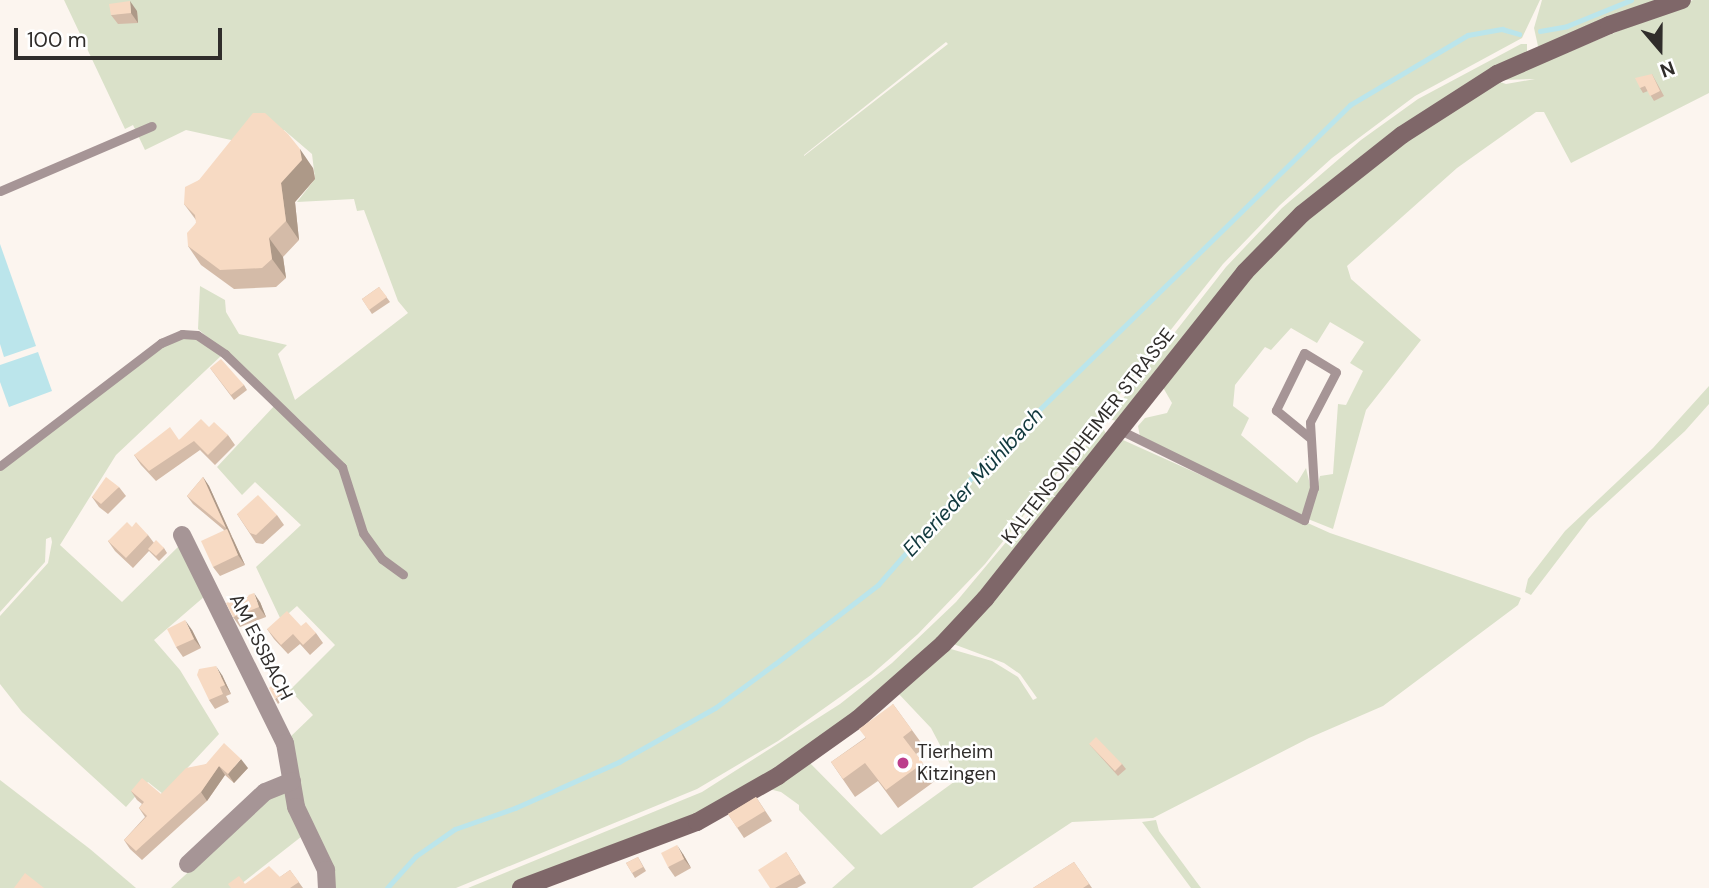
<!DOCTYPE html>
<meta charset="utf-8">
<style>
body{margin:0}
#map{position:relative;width:1709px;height:888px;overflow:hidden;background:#fcf5ef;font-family:"DM Sans",sans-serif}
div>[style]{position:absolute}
.green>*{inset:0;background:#dae1c9}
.water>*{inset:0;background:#bbe5eb}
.stream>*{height:4.5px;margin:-2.25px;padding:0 2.25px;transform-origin:2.25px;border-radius:2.25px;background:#bbe5eb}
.lane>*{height:9px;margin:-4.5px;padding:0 4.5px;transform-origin:4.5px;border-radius:4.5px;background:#a69596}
.street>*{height:18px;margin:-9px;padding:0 9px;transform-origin:9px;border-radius:9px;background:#a69596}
.secondary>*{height:18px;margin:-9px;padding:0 9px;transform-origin:9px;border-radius:9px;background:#7f6769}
.wall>*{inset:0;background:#d4bba8}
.shaded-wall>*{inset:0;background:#ad9988}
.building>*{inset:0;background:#f7dac3}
.dots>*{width:19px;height:19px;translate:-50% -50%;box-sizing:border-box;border:4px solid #fff;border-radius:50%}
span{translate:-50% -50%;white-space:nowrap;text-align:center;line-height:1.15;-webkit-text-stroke:5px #fff;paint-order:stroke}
.street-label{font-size:19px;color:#302d2b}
.poi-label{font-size:19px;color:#302d2b}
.left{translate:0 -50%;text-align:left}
.water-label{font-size:21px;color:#10383d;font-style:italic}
.north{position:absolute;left:1625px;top:14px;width:70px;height:70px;-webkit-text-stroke:5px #fff;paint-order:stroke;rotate:160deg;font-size:19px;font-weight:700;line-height:28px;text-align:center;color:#302d2b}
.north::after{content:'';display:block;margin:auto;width:24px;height:32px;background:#302d2b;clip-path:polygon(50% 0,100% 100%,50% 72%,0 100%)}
.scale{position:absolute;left:14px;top:28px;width:208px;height:32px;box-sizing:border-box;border:4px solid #302d2b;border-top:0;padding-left:9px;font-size:21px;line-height:24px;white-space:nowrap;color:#302d2b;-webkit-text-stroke:5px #fff;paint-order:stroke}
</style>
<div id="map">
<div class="green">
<div style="clip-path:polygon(evenodd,64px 0,1540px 0,1522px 38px,1415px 96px,1332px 158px,1280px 205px,1223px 264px,985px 564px,918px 634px,871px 675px,778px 741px,697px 789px,456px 888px,331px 888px,306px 833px,236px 888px,171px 888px,281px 787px,286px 741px,313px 715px,290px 690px,335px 645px,297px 606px,281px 620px,256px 567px,301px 525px,255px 482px,242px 495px,217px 467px,276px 404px,333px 459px,347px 483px,361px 533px,394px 566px,364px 533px,343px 465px,301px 421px,198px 329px,200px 286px,225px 300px,226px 312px,239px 334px,287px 345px,278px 354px,295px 400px,408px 313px,398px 301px,364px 210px,357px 211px,354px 199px,297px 202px,315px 179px,312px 154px,284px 130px,263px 130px,249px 144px,186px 130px,145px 150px,133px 125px,125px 129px,64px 0,946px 42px,948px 44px,804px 156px,804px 155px,946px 42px)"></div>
<div style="clip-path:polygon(1542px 0,1675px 0,1543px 47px,1538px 46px,1534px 28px)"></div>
<div style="clip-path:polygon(1693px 0,1709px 0,1709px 93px,1571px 163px,1544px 112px,1536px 112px,1457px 168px,1347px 266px,1351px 279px,1421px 340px,1366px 410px,1333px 529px,1308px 519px,1320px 476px,1333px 474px,1338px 404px,1346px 405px,1363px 371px,1350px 363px,1364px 342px,1330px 322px,1317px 343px,1291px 328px,1271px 350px,1265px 347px,1235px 385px,1233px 406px,1249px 418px,1241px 435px,1297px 483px,1306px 468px,1311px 489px,1301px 517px,1140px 437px,1138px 426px,1145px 418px,1167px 413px,1172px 403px,1161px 384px,1305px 215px,1494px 80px,1506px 84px,1535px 79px,1501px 80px)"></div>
<div style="clip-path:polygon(1521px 44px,1527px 44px,1527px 55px,1333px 185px,1118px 421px,1107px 419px,1226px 267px,1282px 208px,1361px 140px,1418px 99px)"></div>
<div style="clip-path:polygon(191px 335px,223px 354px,116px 455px,60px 545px,122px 602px,180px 545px,205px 596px,154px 640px,180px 670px,219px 734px,163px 794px,148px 782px,126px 807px,22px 712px,0 684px,0 616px,48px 563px,52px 542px,51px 537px,46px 539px,45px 562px,0 612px,0 469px,162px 344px)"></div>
<div style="clip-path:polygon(1709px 386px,1709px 404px,1685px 431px,1589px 519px,1531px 595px,1525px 592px,1528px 579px,1565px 531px,1653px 448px)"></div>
<div style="clip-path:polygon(1102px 427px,1107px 435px,1010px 563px,888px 691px,711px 811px,514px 888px,468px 888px,702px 792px,840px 704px,892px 663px,956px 602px)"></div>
<div style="clip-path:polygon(1123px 440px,1330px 533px,1521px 598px,1518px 605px,1383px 706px,1309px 738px,1153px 818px,1072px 822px,972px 888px,832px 888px,855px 868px,799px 810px,799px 805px,781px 792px,765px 788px,807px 760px,881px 835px,958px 779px,931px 728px,897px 692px,944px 647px,992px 661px,1018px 677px,1033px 700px,1037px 698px,1020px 674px,1004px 663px,948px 642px)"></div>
<div style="clip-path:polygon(0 780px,90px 849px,136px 888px,0 888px)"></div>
<div style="clip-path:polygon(1156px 820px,1159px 831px,1201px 888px,1191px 888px,1142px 822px)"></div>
</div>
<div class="water">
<div style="clip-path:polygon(0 244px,36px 346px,4px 357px,0 344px)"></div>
<div style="clip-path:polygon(38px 352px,52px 391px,9px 407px,0 382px,0 365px)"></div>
</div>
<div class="stream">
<div style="left:1540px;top:31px;width:27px;rotate:-10deg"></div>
<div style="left:1567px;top:26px;width:69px;rotate:-22.1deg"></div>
<div style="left:387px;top:888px;width:43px;rotate:-47.8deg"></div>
<div style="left:416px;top:856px;width:47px;rotate:-34.7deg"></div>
<div style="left:455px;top:829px;width:64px;rotate:-19.3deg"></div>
<div style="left:515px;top:808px;width:114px;rotate:-23.9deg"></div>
<div style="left:619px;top:762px;width:110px;rotate:-29.4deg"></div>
<div style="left:715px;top:708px;width:74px;rotate:-36.3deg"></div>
<div style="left:775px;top:664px;width:130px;rotate:-37.5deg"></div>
<div style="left:878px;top:585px;width:157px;rotate:-48.9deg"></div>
<div style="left:981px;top:467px;width:517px;rotate:-44.45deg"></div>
<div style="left:1350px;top:105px;width:137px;rotate:-30.7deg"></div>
<div style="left:1468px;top:35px;width:35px;rotate:-10deg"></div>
<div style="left:1502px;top:29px;width:18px;rotate:16deg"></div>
</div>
<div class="lane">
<div style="left:0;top:191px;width:165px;rotate:-23.2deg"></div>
<div style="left:1120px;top:430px;width:205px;rotate:26.1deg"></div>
<div style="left:1304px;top:520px;width:34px;rotate:-73deg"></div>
<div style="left:1314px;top:488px;width:66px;rotate:-93.5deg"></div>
<div style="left:1310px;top:422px;width:56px;rotate:-62.5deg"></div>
<div style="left:1336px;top:372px;width:37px;rotate:-149deg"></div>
<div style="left:1304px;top:353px;width:64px;rotate:116.2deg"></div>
<div style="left:1276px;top:410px;width:43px;rotate:39.3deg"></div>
<div style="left:0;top:466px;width:203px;rotate:-37.4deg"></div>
<div style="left:161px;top:343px;width:23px;rotate:-23deg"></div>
<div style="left:182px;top:334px;width:15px;rotate:4deg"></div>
<div style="left:197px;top:335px;width:34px;rotate:34deg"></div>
<div style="left:225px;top:354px;width:163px;rotate:44deg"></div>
<div style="left:342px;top:467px;width:69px;rotate:72.3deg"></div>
<div style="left:363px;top:533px;width:32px;rotate:54deg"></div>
<div style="left:382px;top:559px;width:26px;rotate:36deg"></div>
</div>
<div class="street">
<div style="left:182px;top:535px;width:232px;rotate:63.7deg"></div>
<div style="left:285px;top:743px;width:65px;rotate:80.2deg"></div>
<div style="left:296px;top:807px;width:70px;rotate:64.5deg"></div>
<div style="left:326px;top:870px;width:18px;rotate:87deg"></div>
<div style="left:188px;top:864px;width:105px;rotate:-43.1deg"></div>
<div style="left:265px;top:792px;width:29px;rotate:-22deg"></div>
</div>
<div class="secondary">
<div style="left:521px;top:888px;width:188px;rotate:-20.6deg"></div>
<div style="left:697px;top:822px;width:93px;rotate:-29.6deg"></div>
<div style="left:778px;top:776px;width:98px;rotate:-35.5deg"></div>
<div style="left:858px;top:719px;width:113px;rotate:-41.4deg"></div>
<div style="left:943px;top:644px;width:62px;rotate:-47deg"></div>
<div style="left:985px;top:599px;width:418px;rotate:-51.5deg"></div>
<div style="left:1245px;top:272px;width:81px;rotate:-45.5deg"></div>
<div style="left:1302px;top:214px;width:127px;rotate:-38.3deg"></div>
<div style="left:1402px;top:135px;width:113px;rotate:-32.7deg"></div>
<div style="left:1497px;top:74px;width:122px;rotate:-23.6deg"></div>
<div style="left:1609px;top:25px;width:77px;rotate:-18.9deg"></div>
</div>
<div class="wall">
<div style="clip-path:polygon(137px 11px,138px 23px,118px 24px,111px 15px)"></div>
<div style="clip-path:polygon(1652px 74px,1664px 96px,1654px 101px,1648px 91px,1643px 93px,1640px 88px)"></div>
<div style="clip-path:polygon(313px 168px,315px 179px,295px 202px,299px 240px,283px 257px,286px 278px,276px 287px,234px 289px,201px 265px,188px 246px,196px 223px,196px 220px,184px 204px,199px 180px)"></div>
<div style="clip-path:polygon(379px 287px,390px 302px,372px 314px,362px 299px)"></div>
<div style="clip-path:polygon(210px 368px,244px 385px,247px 390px,234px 400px)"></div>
<div style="clip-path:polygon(209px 427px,228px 435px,235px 445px,215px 465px,200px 450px,156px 481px,141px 465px,134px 455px,179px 440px)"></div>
<div style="clip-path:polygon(203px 477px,209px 486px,245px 565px,220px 576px,213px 567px,224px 530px,193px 504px,187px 496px)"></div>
<div style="clip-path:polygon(119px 487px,126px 496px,108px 514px,99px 507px,92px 497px)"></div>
<div style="clip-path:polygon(237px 514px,277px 515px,284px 525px,263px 544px,256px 543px)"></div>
<div style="clip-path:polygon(132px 527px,148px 535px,154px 543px,164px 548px,167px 553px,159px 561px,149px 551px,133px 568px,115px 551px,108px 541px)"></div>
<div style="clip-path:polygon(260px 602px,266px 617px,240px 627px,233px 617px)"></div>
<div style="clip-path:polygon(301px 626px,316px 633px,323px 643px,310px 655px,300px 644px,288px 654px,274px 639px,267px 629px)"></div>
<div style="clip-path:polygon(192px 630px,201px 648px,183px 657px,176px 647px)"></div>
<div style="clip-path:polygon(222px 675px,231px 694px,226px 696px,229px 702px,215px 709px,209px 700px)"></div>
<div style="clip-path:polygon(284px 691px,287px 696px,278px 704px,275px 699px)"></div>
<div style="clip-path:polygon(893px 704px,925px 748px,916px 754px,935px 781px,898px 808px,878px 781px,855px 797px,831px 762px,865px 738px)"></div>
<div style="clip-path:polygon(1089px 744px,1122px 764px,1126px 769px,1118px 776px)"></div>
<div style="clip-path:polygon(206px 764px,248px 768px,234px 783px,225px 775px,207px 801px,142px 860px,130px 849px,124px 840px,145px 817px,139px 808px,142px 804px,137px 800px,131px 791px,161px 794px)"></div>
<div style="clip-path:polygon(756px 797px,772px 821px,744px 838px,728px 814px)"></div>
<div style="clip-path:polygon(786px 852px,806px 883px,797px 888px,770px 888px)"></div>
<div style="clip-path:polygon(683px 854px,691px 868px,675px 877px,668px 867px)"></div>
<div style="clip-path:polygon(638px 857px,646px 871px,635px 878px,626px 863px)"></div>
<div style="clip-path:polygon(1074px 862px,1092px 888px,1033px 888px)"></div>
<div style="clip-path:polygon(290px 870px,303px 888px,231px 888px,245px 884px,280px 877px)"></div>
</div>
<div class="shaded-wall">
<div style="clip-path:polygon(130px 1px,137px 11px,138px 23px,131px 13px)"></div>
<div style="clip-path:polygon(300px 149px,313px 168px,315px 179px,295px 202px,299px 240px,286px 221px,281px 183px)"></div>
<div style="clip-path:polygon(269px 238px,283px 257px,286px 278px,272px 259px)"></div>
<div style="clip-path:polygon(203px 477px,209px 486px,232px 537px,226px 528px)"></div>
<div style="clip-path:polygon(227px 529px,233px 539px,245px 565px,238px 555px)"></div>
<div style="clip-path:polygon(254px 593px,260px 602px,266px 617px,259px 607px)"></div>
<div style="clip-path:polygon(185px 620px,192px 630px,201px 648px,194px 639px)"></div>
<div style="clip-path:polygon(216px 666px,222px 675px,231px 694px,225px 685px)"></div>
<div style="clip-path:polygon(241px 759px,248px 768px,234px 783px,228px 774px)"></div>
<div style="clip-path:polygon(219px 766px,225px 775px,207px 801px,201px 792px)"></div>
<div style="clip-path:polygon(677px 845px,683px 854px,691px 868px,684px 859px)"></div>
</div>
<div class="building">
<div style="clip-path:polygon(130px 1px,131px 13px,111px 15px,109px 4px)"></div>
<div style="clip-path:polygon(1652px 74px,1660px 91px,1650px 96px,1645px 86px,1640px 88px,1635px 78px)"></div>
<div style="clip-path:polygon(253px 113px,265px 113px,288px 134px,300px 149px,302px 160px,281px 183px,286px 221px,269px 238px,272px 259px,262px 268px,220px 270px,188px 246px,187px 233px,196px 223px,195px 215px,184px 204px,185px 187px,199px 180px)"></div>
<div style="clip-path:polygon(379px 287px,387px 297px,369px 310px,362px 299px)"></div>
<div style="clip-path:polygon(221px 359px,244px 385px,231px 395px,210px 368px)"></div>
<div style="clip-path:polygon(201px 419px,209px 427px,214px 422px,228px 435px,208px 455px,194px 441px,149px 471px,134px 455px,170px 427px,179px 440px)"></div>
<div style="clip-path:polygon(106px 477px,119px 487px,101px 504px,92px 497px)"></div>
<div style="clip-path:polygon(203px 477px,226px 528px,187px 496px)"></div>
<div style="clip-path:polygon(258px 495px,277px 515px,256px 535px,250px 533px,237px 514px)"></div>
<div style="clip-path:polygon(127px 522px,132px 527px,136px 522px,148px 535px,126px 558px,108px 541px)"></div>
<div style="clip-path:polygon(227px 529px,238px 555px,213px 567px,201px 541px)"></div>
<div style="clip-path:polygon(156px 540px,164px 548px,156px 556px,148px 549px)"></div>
<div style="clip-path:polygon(254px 593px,259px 607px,233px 617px,226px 603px)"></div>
<div style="clip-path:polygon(287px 611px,301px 626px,306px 622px,316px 633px,303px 645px,293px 634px,281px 645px,267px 629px)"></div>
<div style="clip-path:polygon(185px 620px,194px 639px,176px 647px,167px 629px)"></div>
<div style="clip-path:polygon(216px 666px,225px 685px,220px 687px,223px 694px,209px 700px,197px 675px,199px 669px)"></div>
<div style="clip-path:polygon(276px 682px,284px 691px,275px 699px,269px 688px)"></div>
<div style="clip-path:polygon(893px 704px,912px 730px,903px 737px,923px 763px,886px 790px,865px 763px,843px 779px,831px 762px,866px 738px,859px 729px)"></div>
<div style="clip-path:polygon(1096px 737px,1122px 764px,1115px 771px,1089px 744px)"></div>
<div style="clip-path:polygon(224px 743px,241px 759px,228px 774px,219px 766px,201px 792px,136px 851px,124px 840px,147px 816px,139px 808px,144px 802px,131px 791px,142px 778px,161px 794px,186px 768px,206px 764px)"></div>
<div style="clip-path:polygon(756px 797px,765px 811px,737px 828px,728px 814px)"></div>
<div style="clip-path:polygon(677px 845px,684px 859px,668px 867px,661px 853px)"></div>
<div style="clip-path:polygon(786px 852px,800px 874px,775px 888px,770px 888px,758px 870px)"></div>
<div style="clip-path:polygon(638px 857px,643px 867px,632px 873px,626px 863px)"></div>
<div style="clip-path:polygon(1074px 862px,1089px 884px,1083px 888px,1033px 888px)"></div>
<div style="clip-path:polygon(269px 866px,280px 877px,290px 870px,299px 882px,290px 888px,231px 888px,228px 884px,239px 876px,245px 884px)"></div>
<div style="clip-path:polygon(25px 873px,44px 888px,14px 888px)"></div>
</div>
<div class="dots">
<div style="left:903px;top:763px;background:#bc3d8b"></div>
</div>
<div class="street-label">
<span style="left:1088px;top:436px;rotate:-52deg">KALTENSONDHEIMER STRASSE</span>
<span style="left:261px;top:647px;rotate:63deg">AM ESSBACH</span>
</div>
<div class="poi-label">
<span class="left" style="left:917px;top:763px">Tierheim<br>Kitzingen</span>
</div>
<div class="water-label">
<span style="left:973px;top:482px;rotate:-47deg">Eherieder Mühlbach</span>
</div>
<div class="north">N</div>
<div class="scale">100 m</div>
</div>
